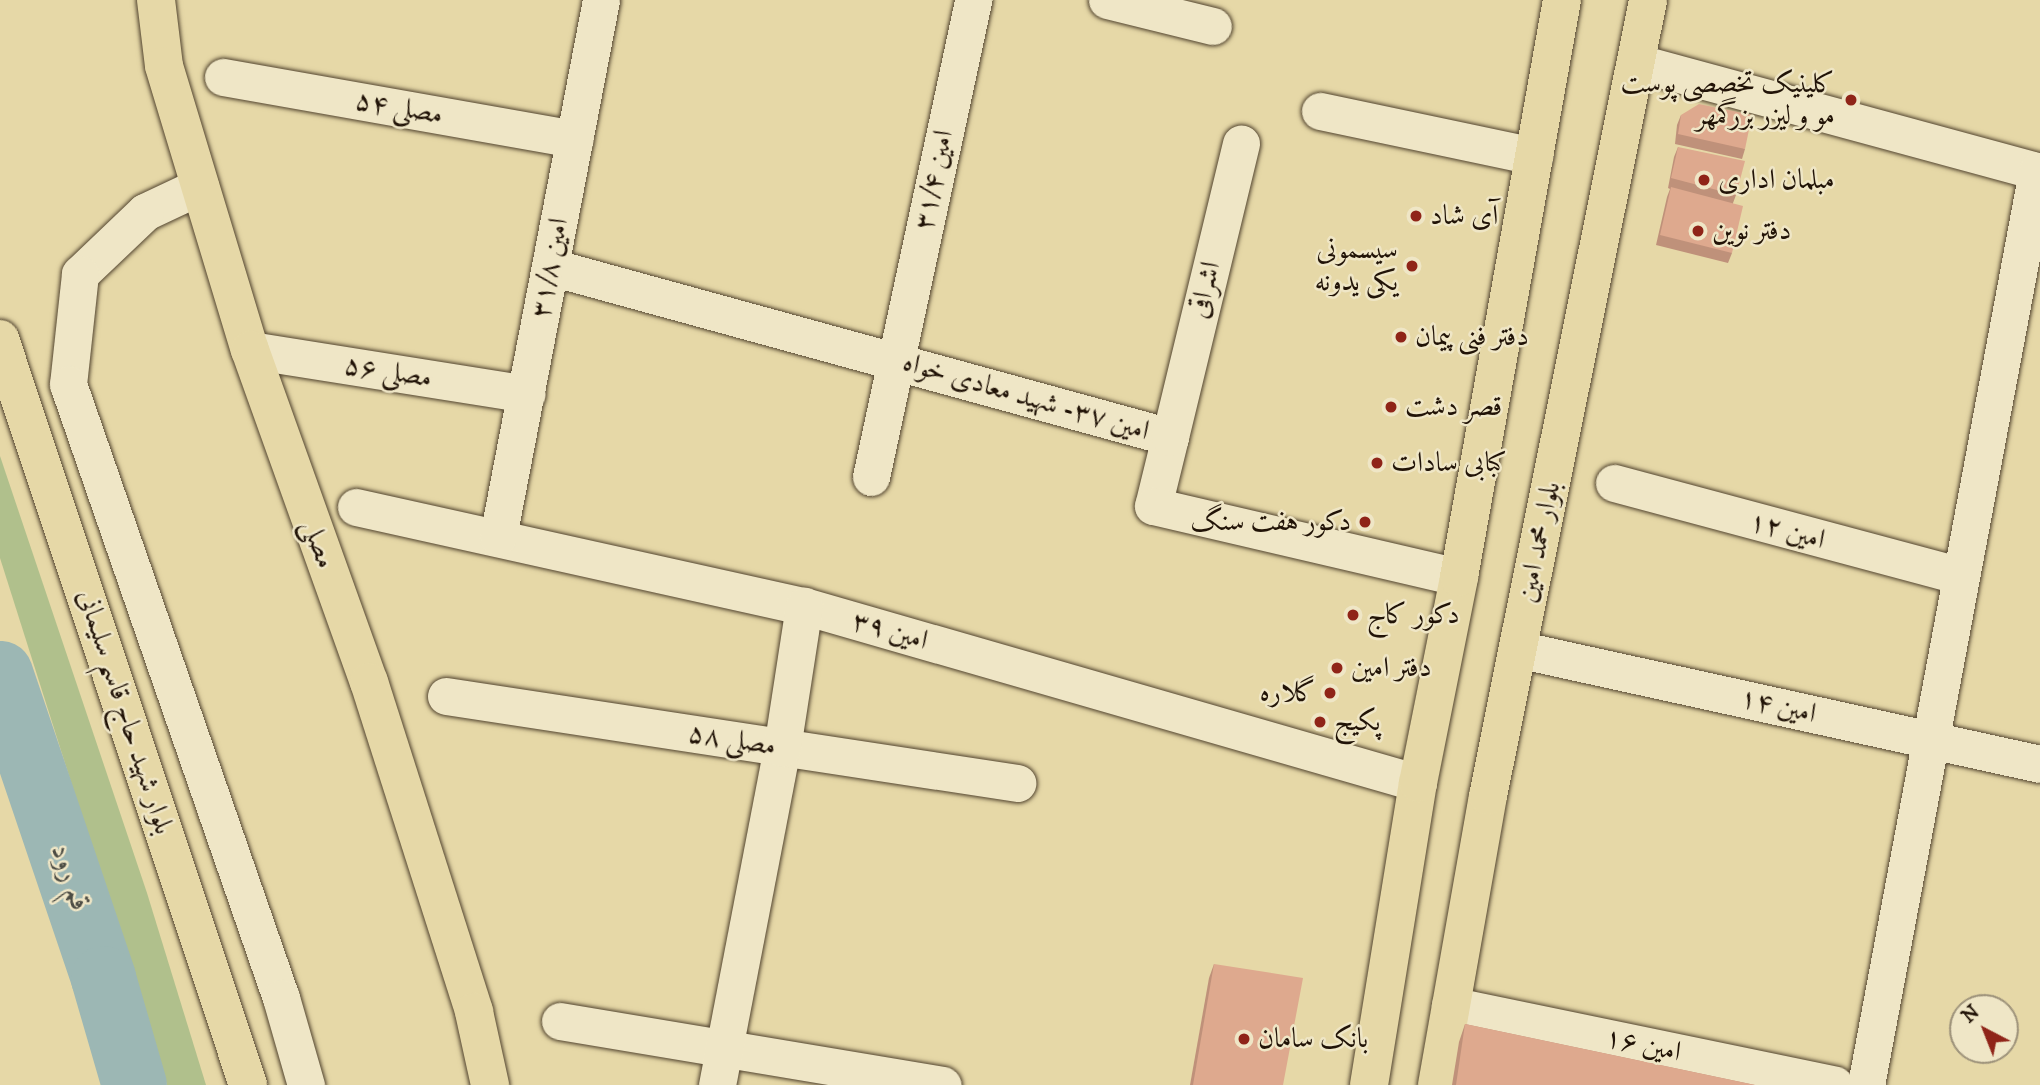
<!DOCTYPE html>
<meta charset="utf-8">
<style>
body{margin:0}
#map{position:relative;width:2040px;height:1085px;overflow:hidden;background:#e6d8a7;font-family:"IM FELL DW Pica",Amiri,serif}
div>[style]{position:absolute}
.green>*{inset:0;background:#b0c08c}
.river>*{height:65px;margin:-32.5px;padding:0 32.5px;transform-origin:32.5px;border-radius:32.5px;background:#9cb7b4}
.roads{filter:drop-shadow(0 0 2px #52442f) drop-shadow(0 0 2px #52442f)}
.minor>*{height:37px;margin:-18.5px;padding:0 18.5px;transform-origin:18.5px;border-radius:18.5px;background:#efe6c6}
.major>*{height:38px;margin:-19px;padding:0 19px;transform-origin:19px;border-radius:19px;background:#e6d8a7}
.wall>*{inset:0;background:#bf917a}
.building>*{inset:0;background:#dea98e}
.dots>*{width:19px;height:19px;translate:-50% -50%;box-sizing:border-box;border:4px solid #efe6c6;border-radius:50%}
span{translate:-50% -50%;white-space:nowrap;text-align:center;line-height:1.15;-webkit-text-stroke:5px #efe6c6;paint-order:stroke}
.poi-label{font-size:28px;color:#211307}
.right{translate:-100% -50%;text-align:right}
.left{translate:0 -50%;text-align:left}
.street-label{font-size:28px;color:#211307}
.water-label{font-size:30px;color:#4c4c44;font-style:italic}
.north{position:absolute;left:1949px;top:994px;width:70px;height:70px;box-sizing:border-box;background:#efe6c6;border:2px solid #9d927a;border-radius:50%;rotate:318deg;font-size:19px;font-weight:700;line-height:28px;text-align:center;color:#211307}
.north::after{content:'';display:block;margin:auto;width:24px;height:32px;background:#8f2418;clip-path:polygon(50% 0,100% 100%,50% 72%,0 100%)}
</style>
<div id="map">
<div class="green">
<div style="clip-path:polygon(0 456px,147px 893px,206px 1085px,167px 1085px,0 558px)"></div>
</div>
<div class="river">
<div style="left:0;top:673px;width:322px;rotate:71.3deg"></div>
<div style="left:103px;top:978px;width:111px;rotate:73.8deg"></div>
</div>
<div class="roads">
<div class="minor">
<div style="left:1107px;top:0;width:109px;rotate:13.8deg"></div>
<div style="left:1635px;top:62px;width:420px;rotate:15.2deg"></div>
<div style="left:223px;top:77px;width:357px;rotate:10deg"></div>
<div style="left:1320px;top:111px;width:219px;rotate:11.9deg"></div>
<div style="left:200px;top:186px;width:61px;rotate:154.7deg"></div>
<div style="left:145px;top:212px;width:90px;rotate:136.4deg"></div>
<div style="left:80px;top:274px;width:111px;rotate:96.2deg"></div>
<div style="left:68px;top:384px;width:650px;rotate:70.87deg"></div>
<div style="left:281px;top:998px;width:91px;rotate:74deg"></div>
<div style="left:551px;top:267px;width:642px;rotate:15.36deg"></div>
<div style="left:1170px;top:437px;width:71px;rotate:103.8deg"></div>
<div style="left:1153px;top:506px;width:314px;rotate:13.1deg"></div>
<div style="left:250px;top:350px;width:280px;rotate:9deg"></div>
<div style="left:1170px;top:437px;width:302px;rotate:-76.4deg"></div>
<div style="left:871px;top:477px;width:488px;rotate:-77.9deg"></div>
<div style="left:1614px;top:483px;width:359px;rotate:15deg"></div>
<div style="left:356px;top:507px;width:459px;rotate:12.5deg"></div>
<div style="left:804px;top:606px;width:639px;rotate:16.08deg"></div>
<div style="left:498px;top:537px;width:547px;rotate:-79.14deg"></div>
<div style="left:1517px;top:649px;width:535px;rotate:12.4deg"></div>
<div style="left:446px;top:696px;width:578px;rotate:8.66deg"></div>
<div style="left:1450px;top:1005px;width:393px;rotate:11.7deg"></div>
<div style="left:560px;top:1021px;width:388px;rotate:9.5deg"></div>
<div style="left:717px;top:1085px;width:343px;rotate:-79.1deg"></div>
<div style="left:782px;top:748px;width:144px;rotate:-81.2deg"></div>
<div style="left:1866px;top:1085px;width:930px;rotate:-79.4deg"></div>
</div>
<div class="major">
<div style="left:156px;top:0;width:66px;rotate:83.1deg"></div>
<div style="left:164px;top:66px;width:297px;rotate:73.2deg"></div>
<div style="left:250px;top:350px;width:353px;rotate:70.3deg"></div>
<div style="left:369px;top:682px;width:346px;rotate:72.3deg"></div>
<div style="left:474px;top:1012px;width:75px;rotate:77.6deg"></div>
<div style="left:0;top:339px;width:786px;rotate:71.61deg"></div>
<div style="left:1369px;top:1085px;width:306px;rotate:-80.8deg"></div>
<div style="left:1418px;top:783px;width:210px;rotate:-78.7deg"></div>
<div style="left:1459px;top:577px;width:586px;rotate:-79.88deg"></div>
<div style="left:1437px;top:1085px;width:293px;rotate:-80deg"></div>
<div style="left:1488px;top:796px;width:812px;rotate:-78.63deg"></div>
</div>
</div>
<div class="wall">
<div style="clip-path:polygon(1681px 115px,1745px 149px,1742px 159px,1675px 144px,1677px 125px)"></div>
<div style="clip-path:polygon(1678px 147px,1736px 195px,1733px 203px,1732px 253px,1728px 263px,1656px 245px,1667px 197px,1670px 189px,1668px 188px,1674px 157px)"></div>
<div style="clip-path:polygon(1214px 964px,1283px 1085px,1190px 1085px,1209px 978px)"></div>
<div style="clip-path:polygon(1465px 1024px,1755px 1085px,1452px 1085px,1459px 1042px)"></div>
</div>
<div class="building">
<div style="clip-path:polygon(1699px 104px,1752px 115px,1745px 149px,1678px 134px,1681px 115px)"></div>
<div style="clip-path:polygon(1678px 147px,1745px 161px,1736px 195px,1671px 178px)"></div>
<div style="clip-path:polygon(1671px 187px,1743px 206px,1732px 253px,1660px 235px)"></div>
<div style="clip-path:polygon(1214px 964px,1303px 978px,1283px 1085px,1193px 1085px)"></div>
<div style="clip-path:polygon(1465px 1024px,1755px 1085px,1456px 1085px)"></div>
</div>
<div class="dots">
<div style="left:1851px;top:100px;background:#8f2418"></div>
<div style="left:1704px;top:180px;background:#8f2418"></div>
<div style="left:1416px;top:216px;background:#8f2418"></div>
<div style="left:1698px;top:231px;background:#8f2418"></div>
<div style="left:1412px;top:266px;background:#8f2418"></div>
<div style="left:1401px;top:337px;background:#8f2418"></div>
<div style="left:1391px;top:407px;background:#8f2418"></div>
<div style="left:1377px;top:463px;background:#8f2418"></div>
<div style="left:1365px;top:522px;background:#8f2418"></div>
<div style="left:1353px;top:615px;background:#8f2418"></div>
<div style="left:1337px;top:668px;background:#8f2418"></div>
<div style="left:1330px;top:693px;background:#8f2418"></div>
<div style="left:1320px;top:722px;background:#8f2418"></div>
<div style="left:1244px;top:1039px;background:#8f2418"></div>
</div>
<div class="poi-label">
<span class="right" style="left:1835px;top:100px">کلینیک تخصصی پوست<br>مو و لیزر بزرگمهر</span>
<span class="left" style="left:1718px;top:180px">مبلمان اداری</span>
<span class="left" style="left:1430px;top:216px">آی شاد</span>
<span class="left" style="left:1712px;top:231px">دفتر نوین</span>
<span class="right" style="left:1398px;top:266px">سیسمونی<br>یکی یدونه</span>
<span class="left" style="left:1415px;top:337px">دفتر فنی پیمان</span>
<span class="left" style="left:1405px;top:407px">قصر دشت</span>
<span class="left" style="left:1391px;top:463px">کبابی سادات</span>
<span class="right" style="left:1351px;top:522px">دکور هفت سنگ</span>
<span class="left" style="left:1367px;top:615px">دکور کاج</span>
<span class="left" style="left:1351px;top:668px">دفتر امین</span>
<span class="right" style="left:1316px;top:693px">گلاره</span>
<span class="left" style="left:1334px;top:722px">پکیج</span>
<span class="left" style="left:1258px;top:1039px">بانک سامان</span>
</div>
<div class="street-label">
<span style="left:399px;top:108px;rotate:10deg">مصلی ۵۴</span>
<span style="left:934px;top:180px;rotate:-78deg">امین ۳۱/۴</span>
<span style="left:550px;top:268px;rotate:-79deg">امین ۳۱/۸</span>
<span style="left:1205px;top:290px;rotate:-76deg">اشراقی</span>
<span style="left:388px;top:372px;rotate:9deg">مصلی ۵۶</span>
<span style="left:1026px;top:397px;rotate:16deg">امین ۳۷- شهید معادی خواه</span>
<span style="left:1787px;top:531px;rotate:15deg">امین ۱۲</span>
<span style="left:1539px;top:542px;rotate:-78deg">بلوار محمد امین</span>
<span style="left:318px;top:544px;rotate:70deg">مصلی</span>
<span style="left:890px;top:631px;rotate:16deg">امین ۳۹</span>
<span style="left:1778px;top:706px;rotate:13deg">امین ۱۴</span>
<span style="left:125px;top:712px;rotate:72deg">بلوار شهید حاج قاسم سلیمانی</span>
<span style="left:732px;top:740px;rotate:9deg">مصلی ۵۸</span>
<span style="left:1643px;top:1045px;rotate:12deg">امین ۱۶</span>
</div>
<div class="water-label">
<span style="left:70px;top:878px;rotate:71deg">قم رود</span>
</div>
<div class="north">N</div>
</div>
